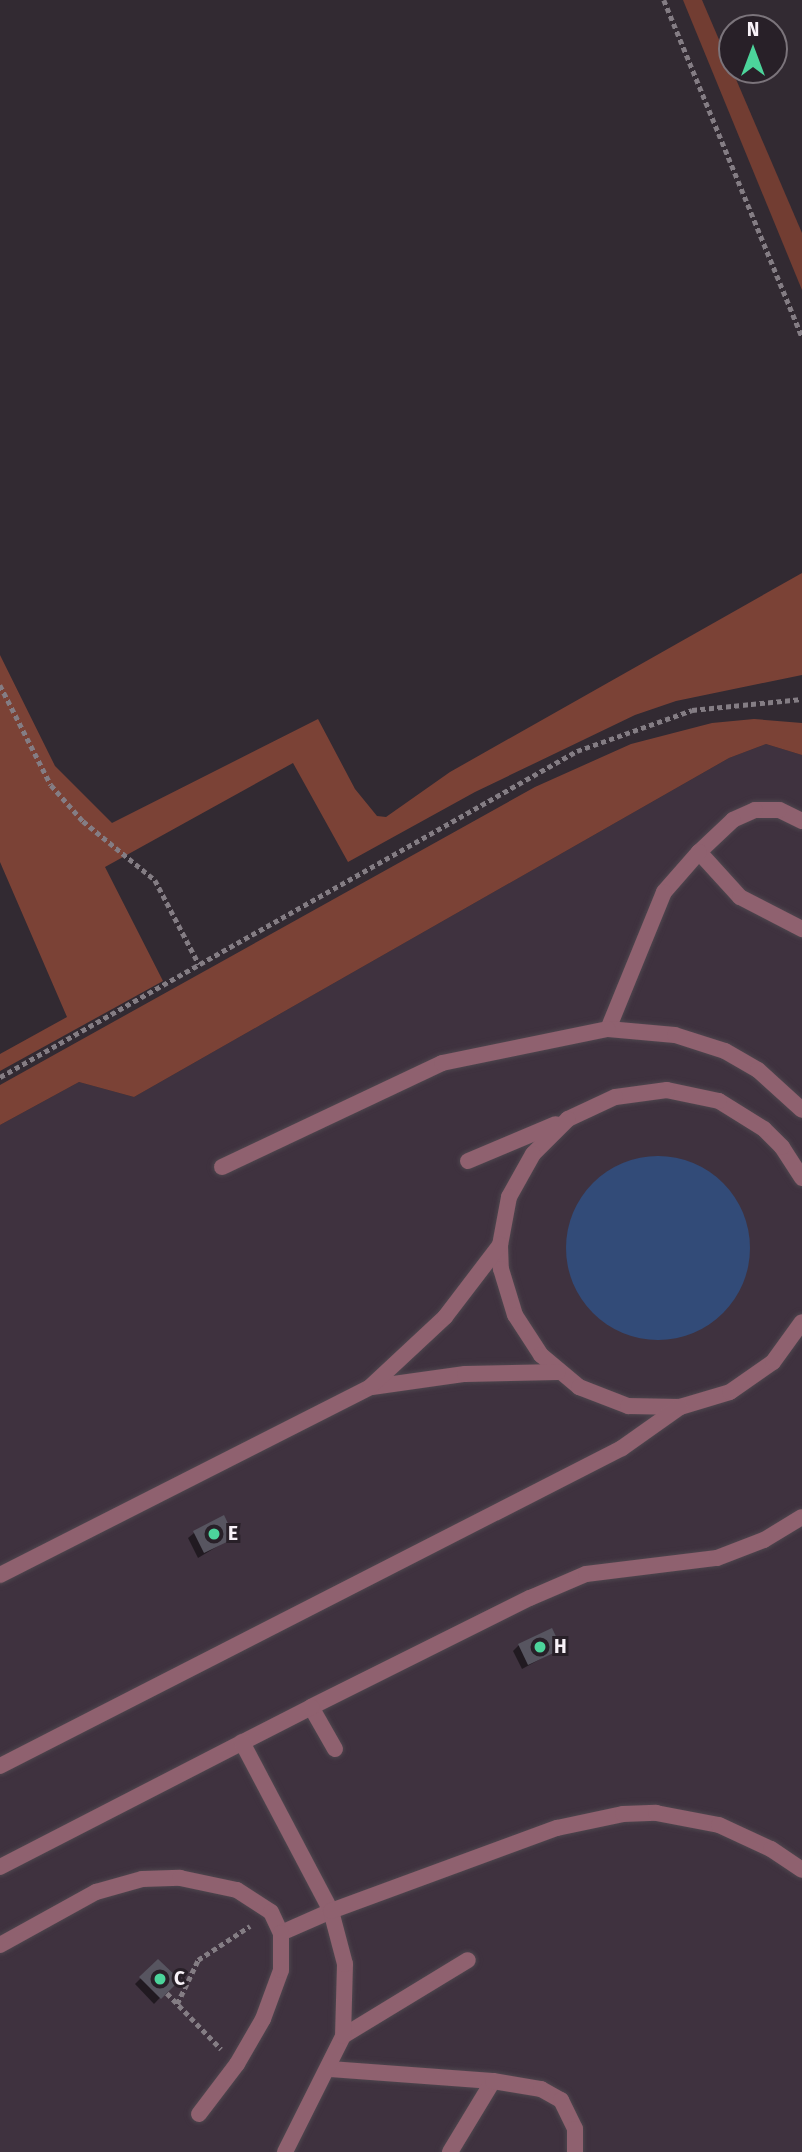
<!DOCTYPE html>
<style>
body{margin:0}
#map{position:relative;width:802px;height:2152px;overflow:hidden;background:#322a32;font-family:"Fira Sans",sans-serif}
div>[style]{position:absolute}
.built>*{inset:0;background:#3f323f}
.green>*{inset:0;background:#723d32}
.forest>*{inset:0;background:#7b4236}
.water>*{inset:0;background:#324b78}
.round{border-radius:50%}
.shadow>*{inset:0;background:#0007}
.building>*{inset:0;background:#575560}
.path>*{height:4.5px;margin-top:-2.25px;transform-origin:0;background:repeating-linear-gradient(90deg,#847d84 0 5px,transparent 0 8.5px)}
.roads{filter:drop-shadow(0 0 2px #4e464e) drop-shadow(0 0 2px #4e464e)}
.lane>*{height:16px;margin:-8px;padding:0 8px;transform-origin:8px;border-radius:8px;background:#8f616f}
.dots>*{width:19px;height:19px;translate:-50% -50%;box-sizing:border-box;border:4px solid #282028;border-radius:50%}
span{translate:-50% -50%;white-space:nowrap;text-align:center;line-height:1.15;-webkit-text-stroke:6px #282028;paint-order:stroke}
.poi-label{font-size:19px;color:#f8f2f8;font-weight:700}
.left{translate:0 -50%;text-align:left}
.north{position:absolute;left:718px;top:14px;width:70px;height:70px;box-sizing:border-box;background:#282028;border:2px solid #7b747b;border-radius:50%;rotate:0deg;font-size:19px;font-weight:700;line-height:28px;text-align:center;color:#f8f2f8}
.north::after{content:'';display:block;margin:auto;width:24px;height:32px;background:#4cd49b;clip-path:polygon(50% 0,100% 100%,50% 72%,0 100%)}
</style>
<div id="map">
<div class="built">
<div style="clip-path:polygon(766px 744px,802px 755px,802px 2152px,0 2152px,0 1125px,79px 1082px,134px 1097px,729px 758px)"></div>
</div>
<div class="green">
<div style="clip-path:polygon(683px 0,702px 0,802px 233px,802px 290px)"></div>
</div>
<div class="forest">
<div style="clip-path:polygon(802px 573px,802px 675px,676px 701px,635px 715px,475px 792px,348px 862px,293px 763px,105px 867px,163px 981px,0 1071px,0 1054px,67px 1017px,0 862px,0 655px,55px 766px,112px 823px,318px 719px,355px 789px,377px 816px,386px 817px,450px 772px)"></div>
<div style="clip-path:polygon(754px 719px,802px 723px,802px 755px,766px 744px,729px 758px,134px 1097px,79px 1082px,0 1125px,0 1085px,535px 787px,631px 744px,712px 723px)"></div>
</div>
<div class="water">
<div class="round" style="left:566px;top:1156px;width:184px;height:184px"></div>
</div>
<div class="shadow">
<div style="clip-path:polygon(194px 1533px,233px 1537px,198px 1558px,188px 1538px)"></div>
<div style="clip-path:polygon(519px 1645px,559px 1649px,522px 1669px,513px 1651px)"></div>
<div style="clip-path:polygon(158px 1961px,177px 1980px,154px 2004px,135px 1984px)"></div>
</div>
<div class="building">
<div style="clip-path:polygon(224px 1515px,235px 1538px,204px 1553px,193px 1531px)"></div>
<div style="clip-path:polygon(552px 1628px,562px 1649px,528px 1665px,518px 1644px)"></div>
<div style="clip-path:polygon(158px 1959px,180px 1980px,161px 1999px,139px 1977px)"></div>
</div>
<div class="path">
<div style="left:664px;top:0;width:363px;rotate:67.7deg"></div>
<div style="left:0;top:685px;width:112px;rotate:63deg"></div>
<div style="left:51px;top:785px;width:48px;rotate:48.4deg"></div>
<div style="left:83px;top:821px;width:93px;rotate:39.3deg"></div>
<div style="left:155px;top:880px;width:95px;rotate:62.4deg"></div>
<div style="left:0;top:1077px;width:663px;rotate:-29.47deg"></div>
<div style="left:577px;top:751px;width:122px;rotate:-19.6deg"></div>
<div style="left:692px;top:710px;width:111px;rotate:-5.7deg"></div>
<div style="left:167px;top:1993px;width:78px;rotate:46deg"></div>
<div style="left:177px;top:2004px;width:49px;rotate:-64.5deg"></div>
<div style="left:198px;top:1960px;width:62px;rotate:-33.2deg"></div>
</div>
<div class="roads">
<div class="lane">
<div style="left:802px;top:821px;width:25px;rotate:-154deg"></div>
<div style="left:779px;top:810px;width:24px;rotate:180deg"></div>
<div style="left:755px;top:810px;width:24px;rotate:156deg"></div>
<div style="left:733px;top:820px;width:47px;rotate:136.7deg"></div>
<div style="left:699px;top:852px;width:61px;rotate:47.7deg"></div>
<div style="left:740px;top:897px;width:70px;rotate:27.3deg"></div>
<div style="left:699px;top:852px;width:53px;rotate:131.2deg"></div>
<div style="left:664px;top:892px;width:148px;rotate:112.2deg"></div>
<div style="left:608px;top:1029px;width:67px;rotate:5.1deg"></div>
<div style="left:675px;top:1035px;width:52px;rotate:17.7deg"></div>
<div style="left:725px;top:1051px;width:38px;rotate:30deg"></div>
<div style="left:758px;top:1070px;width:59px;rotate:42.3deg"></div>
<div style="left:468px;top:1161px;width:95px;rotate:-22.8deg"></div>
<div style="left:222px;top:1167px;width:243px;rotate:-25.3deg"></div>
<div style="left:442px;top:1063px;width:169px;rotate:-11.6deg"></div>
<div style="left:802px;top:1178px;width:37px;rotate:-123deg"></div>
<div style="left:782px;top:1147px;width:25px;rotate:-135deg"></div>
<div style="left:764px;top:1129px;width:53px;rotate:-148.1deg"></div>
<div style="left:719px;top:1101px;width:53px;rotate:-168.1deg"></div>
<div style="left:667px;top:1090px;width:52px;rotate:172.3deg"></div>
<div style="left:615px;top:1097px;width:52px;rotate:154.9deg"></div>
<div style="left:568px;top:1119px;width:49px;rotate:135deg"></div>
<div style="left:533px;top:1154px;width:49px;rotate:119.2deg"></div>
<div style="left:509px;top:1197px;width:49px;rotate:100.6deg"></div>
<div style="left:500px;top:1245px;width:24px;rotate:88deg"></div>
<div style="left:501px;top:1269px;width:48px;rotate:73.1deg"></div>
<div style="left:515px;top:1315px;width:48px;rotate:57deg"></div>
<div style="left:541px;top:1355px;width:50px;rotate:40.1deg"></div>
<div style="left:579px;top:1387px;width:53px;rotate:21.2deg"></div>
<div style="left:628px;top:1406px;width:52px;rotate:1.1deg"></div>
<div style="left:680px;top:1407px;width:52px;rotate:-16.7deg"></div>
<div style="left:730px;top:1392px;width:52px;rotate:-34.9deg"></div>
<div style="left:773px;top:1362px;width:49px;rotate:-54.1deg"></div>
<div style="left:372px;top:1387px;width:94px;rotate:-8deg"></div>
<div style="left:465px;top:1374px;width:93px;rotate:-1.2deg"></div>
<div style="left:0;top:1575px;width:415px;rotate:-26.9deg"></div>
<div style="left:370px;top:1387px;width:103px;rotate:-43deg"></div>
<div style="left:445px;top:1317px;width:91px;rotate:-52.6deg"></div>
<div style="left:335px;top:1749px;width:48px;rotate:-119.7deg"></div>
<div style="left:311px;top:1707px;width:245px;rotate:-26.5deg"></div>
<div style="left:530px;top:1598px;width:61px;rotate:-23.2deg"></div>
<div style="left:586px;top:1574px;width:132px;rotate:-7deg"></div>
<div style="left:717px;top:1558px;width:50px;rotate:-21deg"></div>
<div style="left:764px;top:1540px;width:44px;rotate:-31.2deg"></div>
<div style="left:0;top:1766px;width:699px;rotate:-27.08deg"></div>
<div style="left:622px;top:1448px;width:71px;rotate:-35.3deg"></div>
<div style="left:0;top:1867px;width:350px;rotate:-27.2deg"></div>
<div style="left:0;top:1945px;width:110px;rotate:-28.9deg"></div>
<div style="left:96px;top:1892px;width:48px;rotate:-15.8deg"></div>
<div style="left:142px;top:1879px;width:38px;rotate:-2deg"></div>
<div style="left:180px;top:1878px;width:58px;rotate:11.9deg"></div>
<div style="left:237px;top:1890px;width:40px;rotate:32.9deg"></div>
<div style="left:271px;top:1912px;width:23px;rotate:65deg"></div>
<div style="left:281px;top:1933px;width:55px;rotate:-23.7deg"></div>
<div style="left:331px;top:1911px;width:191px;rotate:-117.8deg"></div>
<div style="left:343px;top:2036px;width:146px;rotate:-31.3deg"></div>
<div style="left:330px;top:2069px;width:163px;rotate:4.2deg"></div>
<div style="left:199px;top:2114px;width:63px;rotate:-52.8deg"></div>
<div style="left:237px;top:2064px;width:52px;rotate:-60deg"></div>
<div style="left:263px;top:2019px;width:52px;rotate:-69.8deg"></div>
<div style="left:281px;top:1970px;width:37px;rotate:-90deg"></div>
<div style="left:285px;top:2152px;width:130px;rotate:-63.4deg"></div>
<div style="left:343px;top:2036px;width:72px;rotate:-88.4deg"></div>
<div style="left:345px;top:1964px;width:55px;rotate:-104.8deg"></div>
<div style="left:331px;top:1911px;width:241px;rotate:-20.2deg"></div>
<div style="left:557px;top:1828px;width:67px;rotate:-12deg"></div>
<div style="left:623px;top:1814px;width:33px;rotate:-2deg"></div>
<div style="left:656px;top:1813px;width:64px;rotate:10.8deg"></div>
<div style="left:719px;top:1825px;width:57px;rotate:24.8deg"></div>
<div style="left:771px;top:1849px;width:37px;rotate:34deg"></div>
<div style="left:450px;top:2152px;width:83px;rotate:-58.8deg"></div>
<div style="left:493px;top:2081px;width:49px;rotate:9.5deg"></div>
<div style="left:541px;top:2089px;width:23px;rotate:29deg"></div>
<div style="left:561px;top:2100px;width:32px;rotate:64deg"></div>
<div style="left:575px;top:2129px;width:23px;rotate:90deg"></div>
</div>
</div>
<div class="dots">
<div style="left:214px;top:1534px;background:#4cd49b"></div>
<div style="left:540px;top:1647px;background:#4cd49b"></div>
<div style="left:160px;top:1979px;background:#4cd49b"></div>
</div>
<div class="poi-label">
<span class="left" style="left:228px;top:1534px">E</span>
<span class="left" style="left:554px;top:1647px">H</span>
<span class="left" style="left:174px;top:1979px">C</span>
</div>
<div class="north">N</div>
</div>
